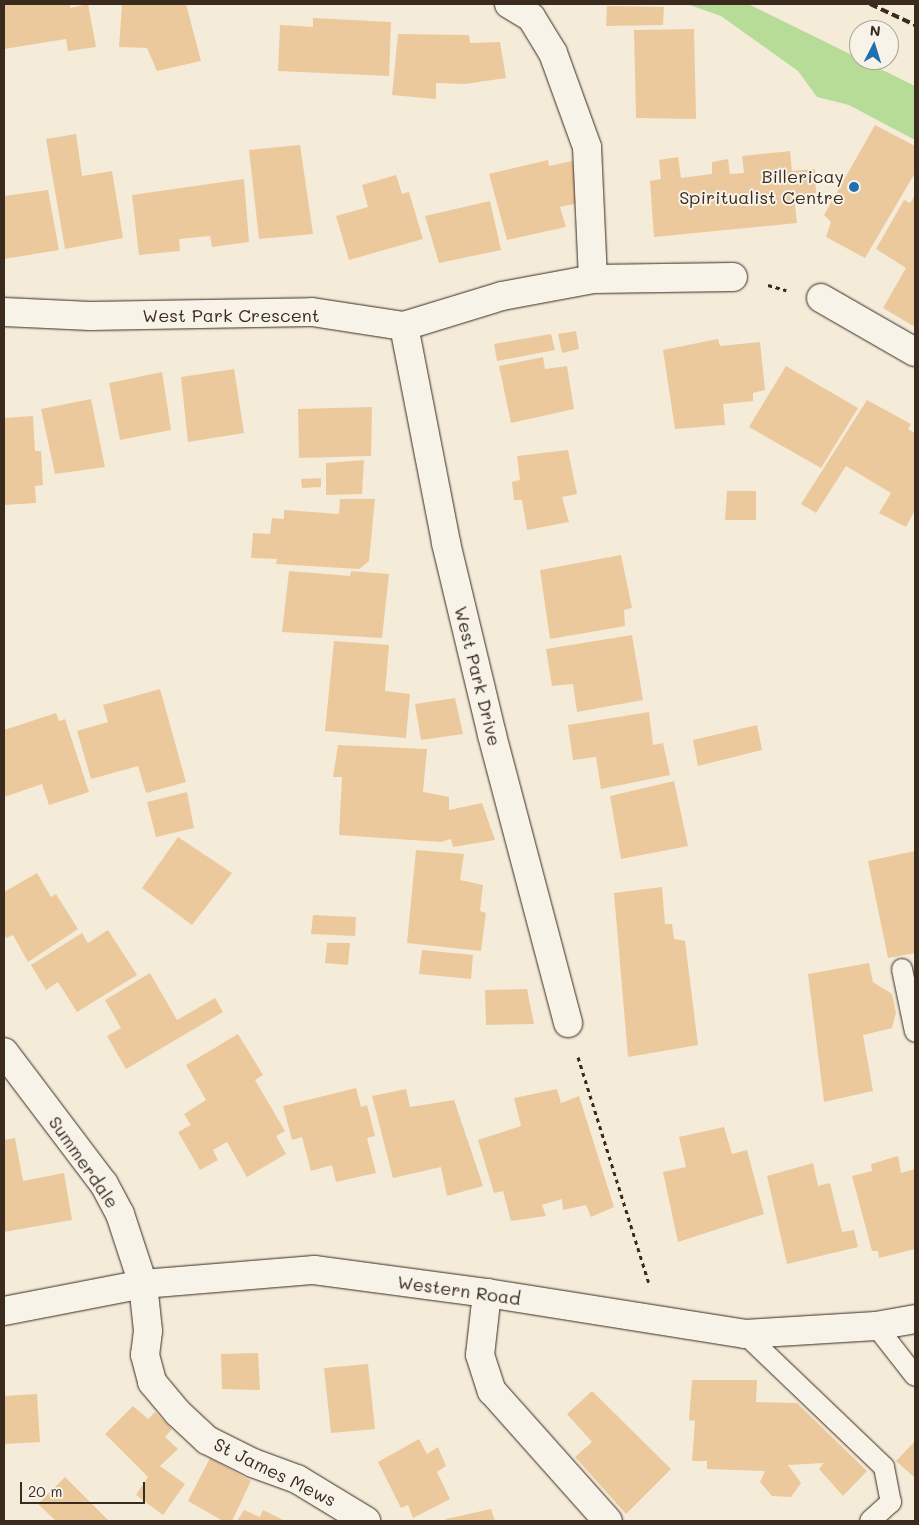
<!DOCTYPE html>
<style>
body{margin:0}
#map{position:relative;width:919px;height:1525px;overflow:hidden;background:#f5ebd9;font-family:Mali,sans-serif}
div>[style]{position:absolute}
.green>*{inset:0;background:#b7dc97}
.building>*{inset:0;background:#ecc99d}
.path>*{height:3px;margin-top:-1.5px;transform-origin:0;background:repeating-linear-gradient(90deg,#3b2a1e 0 4px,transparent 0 8px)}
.roads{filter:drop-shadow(0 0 1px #3b2a1e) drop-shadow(0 0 1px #3b2a1e)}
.lane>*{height:20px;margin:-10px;padding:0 10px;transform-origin:10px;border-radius:10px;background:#f7f3e8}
.street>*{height:28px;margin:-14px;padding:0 14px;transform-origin:14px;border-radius:14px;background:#f7f3e8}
.secondary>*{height:28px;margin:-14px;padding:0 14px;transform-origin:14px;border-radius:14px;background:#f7f3e8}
.rail>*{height:4px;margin-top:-2px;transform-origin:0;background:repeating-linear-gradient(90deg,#3b2a1e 0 8px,transparent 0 12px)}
.dots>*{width:14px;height:14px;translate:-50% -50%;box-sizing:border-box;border:2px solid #f7f3e8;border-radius:50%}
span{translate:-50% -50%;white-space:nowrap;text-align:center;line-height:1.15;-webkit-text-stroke:4px #f7f3e8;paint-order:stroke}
.poi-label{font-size:18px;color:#3b2a1e}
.right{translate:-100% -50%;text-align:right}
.street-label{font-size:18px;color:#3b2a1e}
.frame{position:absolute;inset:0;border:5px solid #3b2a1e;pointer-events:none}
.north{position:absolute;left:849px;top:20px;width:50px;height:50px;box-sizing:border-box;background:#f7f3e8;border:1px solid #aca397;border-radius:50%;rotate:5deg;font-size:14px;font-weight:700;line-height:20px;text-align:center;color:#3b2a1e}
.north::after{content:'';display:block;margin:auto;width:18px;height:22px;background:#1f6fb2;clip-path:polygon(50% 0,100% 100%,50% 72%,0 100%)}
.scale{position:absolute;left:20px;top:1482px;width:125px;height:22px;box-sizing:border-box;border:2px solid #3b2a1e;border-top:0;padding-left:6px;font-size:15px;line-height:18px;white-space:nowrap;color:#3b2a1e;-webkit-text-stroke:4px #f7f3e8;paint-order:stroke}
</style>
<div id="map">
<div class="green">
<div style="clip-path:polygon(687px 4px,748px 4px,915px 86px,915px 140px,849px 105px,817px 97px,798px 71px,721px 16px)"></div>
</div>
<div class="building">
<div style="clip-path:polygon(4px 4px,70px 4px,70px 8px,88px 4px,96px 47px,68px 51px,66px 39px,4px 49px)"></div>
<div style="clip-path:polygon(122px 4px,186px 4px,201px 61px,157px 71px,147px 48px,119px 47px)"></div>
<div style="clip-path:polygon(607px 6px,664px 7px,663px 25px,606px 26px)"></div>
<div style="clip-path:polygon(313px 18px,391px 22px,389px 76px,278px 71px,280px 25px,313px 27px)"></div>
<div style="clip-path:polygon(694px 29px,696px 119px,636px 118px,634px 30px)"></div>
<div style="clip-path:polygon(398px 34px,469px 35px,470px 43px,500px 42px,506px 78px,465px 84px,436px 83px,436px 99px,392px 95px)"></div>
<div style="clip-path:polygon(875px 125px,915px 146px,915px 173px,865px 258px,826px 237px,831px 222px,824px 215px)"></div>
<div style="clip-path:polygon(76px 134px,82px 176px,112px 171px,123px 238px,65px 249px,46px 139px)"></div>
<div style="clip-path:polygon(300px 145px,313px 234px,259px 239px,249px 150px)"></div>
<div style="clip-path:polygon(790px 151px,792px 171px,815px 169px,816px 193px,794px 196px,797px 223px,654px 237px,650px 181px,661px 179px,659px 160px,678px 157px,681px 178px,712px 174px,712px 162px,728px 159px,730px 174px,744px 173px,742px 156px)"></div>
<div style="clip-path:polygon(548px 160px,549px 166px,572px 161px,583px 202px,560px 207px,566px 227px,507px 240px,489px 174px)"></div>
<div style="clip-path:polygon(396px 175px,402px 194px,409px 192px,423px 239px,349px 260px,336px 216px,368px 207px,362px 185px)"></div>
<div style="clip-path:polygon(244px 179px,249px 242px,212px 247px,210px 236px,179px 239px,180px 251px,139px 255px,132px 195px)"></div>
<div style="clip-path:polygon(48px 190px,59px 250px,4px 259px,4px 196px)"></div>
<div style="clip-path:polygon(915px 195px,915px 322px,913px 326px,883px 308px,906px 268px,876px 249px,904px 200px,910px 203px)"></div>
<div style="clip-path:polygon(490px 201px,501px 250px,439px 263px,425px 216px)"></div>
<div style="clip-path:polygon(576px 331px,579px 349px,562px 353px,558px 334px)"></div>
<div style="clip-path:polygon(551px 334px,555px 350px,497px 361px,494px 344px)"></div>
<div style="clip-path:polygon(718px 339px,720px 346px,760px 342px,765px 390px,753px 393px,753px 401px,723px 404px,725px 425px,675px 429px,663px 350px)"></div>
<div style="clip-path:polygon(543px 357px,545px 369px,567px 366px,574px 409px,511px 423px,499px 366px)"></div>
<div style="clip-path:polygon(786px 366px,858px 408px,821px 468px,749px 427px)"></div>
<div style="clip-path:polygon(234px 369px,244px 433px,188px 442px,181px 377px)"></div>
<div style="clip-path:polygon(162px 372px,171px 430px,120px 440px,109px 383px)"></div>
<div style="clip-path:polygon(91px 399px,105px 467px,55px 474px,41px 409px)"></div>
<div style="clip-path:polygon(867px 400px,911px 424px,908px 429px,915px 433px,915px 510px,906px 527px,879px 513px,891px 493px,846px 466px,816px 513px,801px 504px)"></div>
<div style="clip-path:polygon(372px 407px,371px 456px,299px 458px,298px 409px)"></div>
<div style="clip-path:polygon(33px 416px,35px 451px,41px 451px,43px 485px,35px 486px,36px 503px,4px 505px,4px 418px)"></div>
<div style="clip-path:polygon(568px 450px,577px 494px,562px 497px,569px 522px,527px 530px,522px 500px,514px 500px,512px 482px,520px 480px,517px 456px)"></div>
<div style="clip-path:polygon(364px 460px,362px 494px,326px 495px,326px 463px)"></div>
<div style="clip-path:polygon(321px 478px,321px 487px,302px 488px,301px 479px)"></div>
<div style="clip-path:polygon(727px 491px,756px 491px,756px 520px,725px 520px)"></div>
<div style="clip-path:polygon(340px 499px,375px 499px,369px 561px,359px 569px,276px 564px,277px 559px,251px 558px,253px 533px,270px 534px,272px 518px,284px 519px,284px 510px,339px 514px)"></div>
<div style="clip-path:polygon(621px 555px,632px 608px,624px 610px,625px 626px,550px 639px,540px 570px)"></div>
<div style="clip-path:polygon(289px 571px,350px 576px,351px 571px,389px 574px,382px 638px,282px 632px)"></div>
<div style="clip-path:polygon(632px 635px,643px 700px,577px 712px,573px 684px,552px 686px,546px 649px)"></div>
<div style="clip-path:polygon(334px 641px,389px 645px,385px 691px,410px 694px,406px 738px,325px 731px)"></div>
<div style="clip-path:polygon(160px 689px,186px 782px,146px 793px,138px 766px,91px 779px,77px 731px,108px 722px,103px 705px)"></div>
<div style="clip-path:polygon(455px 698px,463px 734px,421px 740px,415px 704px)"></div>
<div style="clip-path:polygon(649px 712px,653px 745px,663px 743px,670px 775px,601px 789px,596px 757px,573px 760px,568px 725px)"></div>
<div style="clip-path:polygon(56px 713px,59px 721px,65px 719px,89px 792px,49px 805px,42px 784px,4px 797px,4px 730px)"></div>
<div style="clip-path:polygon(757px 725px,762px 750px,698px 766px,693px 740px)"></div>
<div style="clip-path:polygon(338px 745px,427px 749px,423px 792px,449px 797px,449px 810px,482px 803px,495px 840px,453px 847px,451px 839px,441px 842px,339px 835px,342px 777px,333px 777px)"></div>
<div style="clip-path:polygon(674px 781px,688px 846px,621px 859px,610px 796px)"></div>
<div style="clip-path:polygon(187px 792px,194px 828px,156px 837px,147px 802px)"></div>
<div style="clip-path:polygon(178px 837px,232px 873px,192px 925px,142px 888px)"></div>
<div style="clip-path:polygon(416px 850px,464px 854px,460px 880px,483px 885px,480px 911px,486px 913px,481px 951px,407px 943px)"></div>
<div style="clip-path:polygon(915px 851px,915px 953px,888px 958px,868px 861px)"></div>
<div style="clip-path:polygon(37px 873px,51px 897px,56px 894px,78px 929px,28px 962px,13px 935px,6px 938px,4px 934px,4px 892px)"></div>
<div style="clip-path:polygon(662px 887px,665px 924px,672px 924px,674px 939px,685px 941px,698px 1045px,628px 1057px,614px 893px)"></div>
<div style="clip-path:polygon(313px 915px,356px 917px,355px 936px,311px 934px)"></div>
<div style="clip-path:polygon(108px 930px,137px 975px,77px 1012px,58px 982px,46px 990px,31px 965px,82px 933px,88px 943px)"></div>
<div style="clip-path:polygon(327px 943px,350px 943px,348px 965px,325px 963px)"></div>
<div style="clip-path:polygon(422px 950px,473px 955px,471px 979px,419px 974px)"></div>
<div style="clip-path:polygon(869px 963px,873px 982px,892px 994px,896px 1013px,892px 1028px,863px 1035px,873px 1091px,824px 1102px,808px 974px)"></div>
<div style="clip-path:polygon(150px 973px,177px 1020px,215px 998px,223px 1012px,126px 1069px,107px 1036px,121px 1028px,105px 1000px)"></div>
<div style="clip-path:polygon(527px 989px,534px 1024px,486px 1025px,485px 990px)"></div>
<div style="clip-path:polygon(238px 1034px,263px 1075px,255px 1080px,285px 1131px,276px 1136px,286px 1154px,247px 1177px,227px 1142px,213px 1150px,218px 1160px,200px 1170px,178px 1132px,191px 1125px,184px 1114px,206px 1100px,186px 1065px)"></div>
<div style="clip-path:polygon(356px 1088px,361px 1107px,367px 1105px,375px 1136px,367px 1138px,376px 1173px,336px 1182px,332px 1165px,311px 1171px,302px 1137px,292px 1140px,283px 1106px)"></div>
<div style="clip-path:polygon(406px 1089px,410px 1107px,454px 1100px,483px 1186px,447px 1196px,441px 1167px,393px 1178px,372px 1096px)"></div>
<div style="clip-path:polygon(557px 1089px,561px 1103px,579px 1096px,614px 1207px,591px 1217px,586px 1205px,563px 1210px,562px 1199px,542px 1205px,546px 1216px,511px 1221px,503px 1191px,494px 1193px,478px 1140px,521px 1126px,514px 1098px)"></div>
<div style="clip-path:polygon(724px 1127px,732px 1154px,747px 1150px,764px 1214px,678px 1242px,663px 1172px,686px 1167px,679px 1137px)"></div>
<div style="clip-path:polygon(15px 1138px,23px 1181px,64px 1173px,72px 1220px,4px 1232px,4px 1140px)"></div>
<div style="clip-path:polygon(898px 1156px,901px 1173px,915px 1169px,915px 1249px,879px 1258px,878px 1251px,872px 1251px,852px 1176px,872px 1171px,871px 1164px)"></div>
<div style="clip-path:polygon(813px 1163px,818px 1186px,830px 1183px,842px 1232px,854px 1230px,858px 1247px,787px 1264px,767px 1176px)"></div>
<div style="clip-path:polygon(258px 1353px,260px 1390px,222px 1389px,221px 1354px)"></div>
<div style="clip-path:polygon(368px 1364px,375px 1429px,331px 1433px,324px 1368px)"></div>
<div style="clip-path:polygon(692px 1380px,757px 1380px,756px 1402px,797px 1403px,867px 1471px,843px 1496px,819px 1469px,824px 1463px,788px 1465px,801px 1483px,791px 1497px,772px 1496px,760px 1482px,765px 1471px,707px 1469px,707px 1461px,692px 1461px,695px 1421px,689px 1420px)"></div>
<div style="clip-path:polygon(592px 1391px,671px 1469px,626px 1514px,575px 1457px,592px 1442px,567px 1414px)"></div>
<div style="clip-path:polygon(37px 1394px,40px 1442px,4px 1444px,4px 1396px)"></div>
<div style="clip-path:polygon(133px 1406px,148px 1419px,155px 1412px,172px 1429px,165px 1437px,178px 1449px,160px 1466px,185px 1484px,163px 1515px,136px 1495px,148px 1477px,105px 1434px)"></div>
<div style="clip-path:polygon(419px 1439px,427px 1454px,438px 1447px,446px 1466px,437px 1472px,450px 1499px,413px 1518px,408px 1505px,401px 1508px,378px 1462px)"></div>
<div style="clip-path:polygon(915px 1441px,915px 1478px,896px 1461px)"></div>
<div style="clip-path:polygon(210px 1458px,251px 1481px,232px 1521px,223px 1521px,188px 1501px)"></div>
<div style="clip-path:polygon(65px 1477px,109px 1521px,56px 1521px,38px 1504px)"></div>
<div style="clip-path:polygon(491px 1509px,495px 1521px,446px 1521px,446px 1519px)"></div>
<div style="clip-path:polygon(244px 1510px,260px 1517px,263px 1510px,285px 1521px,237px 1521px)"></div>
</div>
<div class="path">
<div style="left:768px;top:285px;width:19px;rotate:16deg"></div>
<div style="left:578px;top:1057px;width:237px;rotate:72.6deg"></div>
</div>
<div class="roads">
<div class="lane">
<div style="left:902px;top:969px;width:64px;rotate:78.3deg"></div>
<div style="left:876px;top:1326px;width:63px;rotate:52deg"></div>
<div style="left:745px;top:1334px;width:192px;rotate:43.7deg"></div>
<div style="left:884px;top:1467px;width:36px;rotate:79deg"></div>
<div style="left:891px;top:1502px;width:28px;rotate:138deg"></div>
</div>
<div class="street">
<div style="left:509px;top:4px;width:26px;rotate:31deg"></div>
<div style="left:531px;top:17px;width:42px;rotate:58.6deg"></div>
<div style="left:553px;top:53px;width:100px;rotate:70.1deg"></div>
<div style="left:587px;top:147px;width:132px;rotate:87.4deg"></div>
<div style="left:821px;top:298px;width:108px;rotate:29.9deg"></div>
<div style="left:4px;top:312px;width:86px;rotate:2.7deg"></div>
<div style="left:90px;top:316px;width:222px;rotate:-1deg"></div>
<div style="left:312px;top:312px;width:93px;rotate:8.7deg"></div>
<div style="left:404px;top:326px;width:102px;rotate:-17deg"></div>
<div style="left:502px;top:296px;width:93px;rotate:-10.6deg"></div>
<div style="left:593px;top:279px;width:140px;rotate:-0.8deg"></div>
<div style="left:404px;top:326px;width:221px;rotate:79deg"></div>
<div style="left:446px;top:543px;width:197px;rotate:76.5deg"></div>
<div style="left:492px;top:735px;width:298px;rotate:75.2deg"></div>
<div style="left:4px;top:1052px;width:166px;rotate:52.9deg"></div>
<div style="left:104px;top:1184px;width:34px;rotate:62deg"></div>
<div style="left:120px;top:1214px;width:74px;rotate:71.8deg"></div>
<div style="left:143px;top:1284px;width:47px;rotate:83.9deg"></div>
<div style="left:148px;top:1331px;width:24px;rotate:97deg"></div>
<div style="left:145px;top:1355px;width:28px;rotate:75deg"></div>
<div style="left:152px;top:1382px;width:40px;rotate:50deg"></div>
<div style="left:178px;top:1413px;width:40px;rotate:43deg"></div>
<div style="left:207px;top:1440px;width:51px;rotate:26.6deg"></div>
<div style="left:253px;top:1463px;width:47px;rotate:20deg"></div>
<div style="left:297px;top:1479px;width:81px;rotate:31.3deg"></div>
<div style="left:487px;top:1293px;width:62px;rotate:96.4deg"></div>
<div style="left:480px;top:1355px;width:38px;rotate:72deg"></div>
<div style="left:492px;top:1391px;width:174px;rotate:48.3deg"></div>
</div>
<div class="secondary">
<div style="left:4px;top:1311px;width:142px;rotate:-11deg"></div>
<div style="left:143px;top:1284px;width:172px;rotate:-4.7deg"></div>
<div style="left:314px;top:1270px;width:175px;rotate:7.6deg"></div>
<div style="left:487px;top:1293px;width:261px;rotate:9deg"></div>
<div style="left:745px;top:1334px;width:131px;rotate:-3.5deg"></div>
<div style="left:876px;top:1326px;width:40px;rotate:-10deg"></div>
</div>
</div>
<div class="rail">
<div style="left:870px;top:4px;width:50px;rotate:25deg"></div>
</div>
<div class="dots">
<div style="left:854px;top:187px;background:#1f6fb2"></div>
</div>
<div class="poi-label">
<span class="right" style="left:844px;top:187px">Billericay<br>Spiritualist Centre</span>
</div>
<div class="street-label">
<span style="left:231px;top:315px">West Park Crescent</span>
<span style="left:478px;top:676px;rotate:76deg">West Park Drive</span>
<span style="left:84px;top:1162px;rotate:55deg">Summerdale</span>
<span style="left:459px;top:1290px;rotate:8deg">Western Road</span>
<span style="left:275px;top:1472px;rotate:26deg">St James Mews</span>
</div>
<div class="frame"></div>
<div class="north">N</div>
<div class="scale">20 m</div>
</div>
